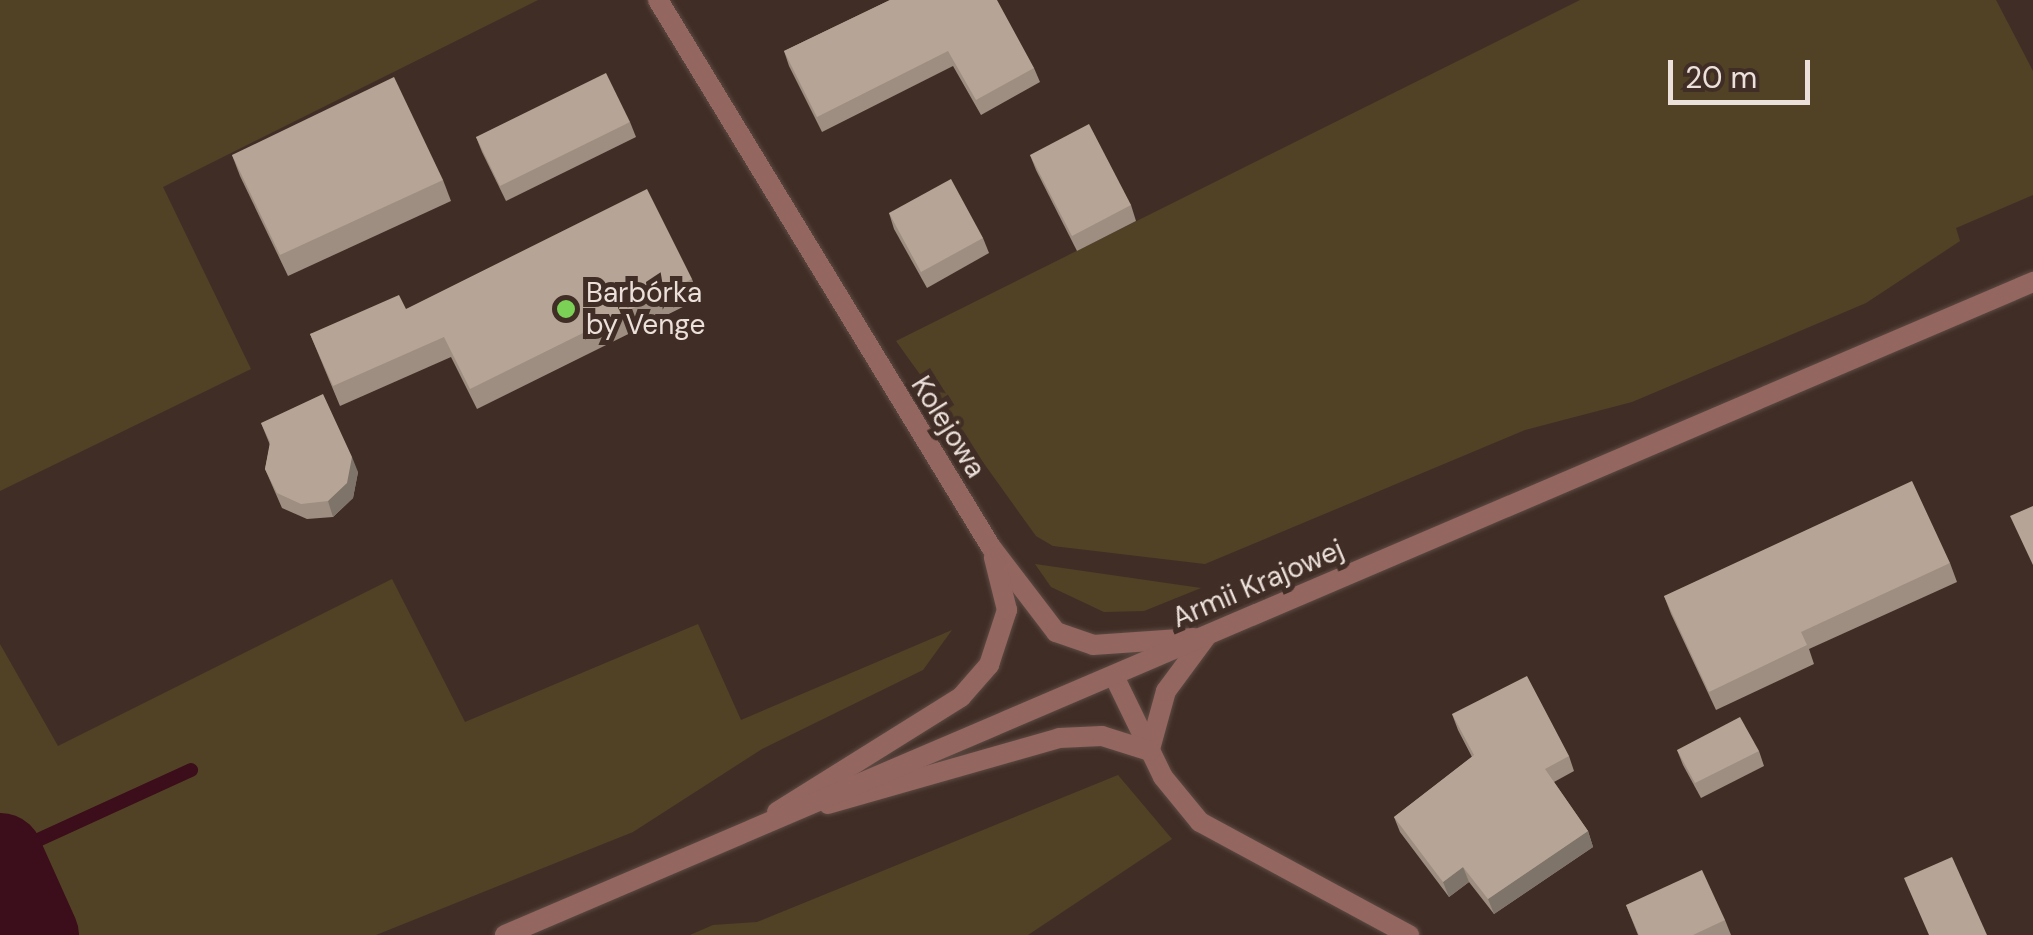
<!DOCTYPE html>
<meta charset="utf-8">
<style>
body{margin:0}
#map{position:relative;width:2033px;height:935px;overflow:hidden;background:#402e26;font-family:"DM Sans",sans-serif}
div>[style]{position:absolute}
.green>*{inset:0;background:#514226}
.stream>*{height:14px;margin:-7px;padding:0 7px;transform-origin:7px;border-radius:7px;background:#3c0d1a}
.river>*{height:85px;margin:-42.5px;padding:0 42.5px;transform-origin:42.5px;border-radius:42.5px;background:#3c0d1a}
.roads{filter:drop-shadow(0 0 2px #5c4a43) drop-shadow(0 0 2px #5c4a43)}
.minor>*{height:20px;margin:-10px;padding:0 10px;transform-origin:10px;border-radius:10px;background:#946660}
.tertiary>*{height:20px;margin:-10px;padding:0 10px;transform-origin:10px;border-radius:10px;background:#946660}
.wall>*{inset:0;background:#9d8e81}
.shaded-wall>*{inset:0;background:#7f7469}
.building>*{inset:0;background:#b6a596}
.dots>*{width:28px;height:28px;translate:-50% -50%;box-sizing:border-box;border:5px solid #402e26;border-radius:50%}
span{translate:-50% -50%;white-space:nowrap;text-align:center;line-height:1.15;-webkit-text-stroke:10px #402e26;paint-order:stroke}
.poi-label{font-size:28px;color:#ece0db}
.left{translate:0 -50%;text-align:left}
.street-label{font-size:28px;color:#ece0db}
.scale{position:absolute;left:1668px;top:60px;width:142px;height:45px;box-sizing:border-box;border:5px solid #ece0db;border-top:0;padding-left:12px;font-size:30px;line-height:35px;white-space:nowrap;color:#ece0db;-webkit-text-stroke:8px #402e26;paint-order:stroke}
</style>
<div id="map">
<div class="green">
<div style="clip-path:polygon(0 0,538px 0,163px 187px,251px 369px,0 491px)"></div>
<div style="clip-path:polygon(1580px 0,1996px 0,2033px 71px,2033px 195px,1956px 228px,1960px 241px,1866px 303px,1632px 402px,1525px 430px,1205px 564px,1053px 546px,1036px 536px,896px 341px)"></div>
<div style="clip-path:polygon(1035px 564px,1201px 588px,1144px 611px,1104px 612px,1051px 587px)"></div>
<div style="clip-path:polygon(392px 579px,465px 722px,698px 624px,741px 720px,952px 630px,923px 670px,762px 749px,633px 832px,376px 935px,0 935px,0 644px,58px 746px)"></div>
<div style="clip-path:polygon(1118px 775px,1172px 839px,1028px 935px,690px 935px,713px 925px,757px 922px)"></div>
</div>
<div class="stream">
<div style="left:1px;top:857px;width:209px;rotate:-24.6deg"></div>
</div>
<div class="river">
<div style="left:0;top:855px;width:88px;rotate:65.8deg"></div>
</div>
<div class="roads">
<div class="minor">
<div style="left:658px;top:0;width:640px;rotate:58.67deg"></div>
<div style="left:991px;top:547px;width:107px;rotate:52.6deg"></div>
<div style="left:1056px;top:632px;width:39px;rotate:19deg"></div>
<div style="left:1093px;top:645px;width:101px;rotate:-4deg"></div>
<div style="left:1114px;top:676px;width:112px;rotate:64.1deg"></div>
<div style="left:1163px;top:777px;width:58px;rotate:50.6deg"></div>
<div style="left:1200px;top:822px;width:238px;rotate:28.4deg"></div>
<div style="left:1150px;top:749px;width:60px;rotate:-74.6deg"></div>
<div style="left:1166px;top:691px;width:67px;rotate:-53.5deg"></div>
<div style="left:828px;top:804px;width:240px;rotate:-15.9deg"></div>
<div style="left:1059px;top:738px;width:43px;rotate:-2.7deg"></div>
<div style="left:1102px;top:736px;width:50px;rotate:17.4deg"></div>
<div style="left:777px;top:812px;width:217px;rotate:-32deg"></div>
<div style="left:961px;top:697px;width:43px;rotate:-48.8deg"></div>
<div style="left:989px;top:665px;width:58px;rotate:-71.9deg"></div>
<div style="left:1007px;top:610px;width:54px;rotate:-104deg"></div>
</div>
<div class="tertiary">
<div style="left:505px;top:935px;width:1662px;rotate:-23.14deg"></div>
</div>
</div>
<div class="wall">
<div style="clip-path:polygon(890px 0,1034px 68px,1040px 82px,981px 115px,953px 66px,822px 132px,789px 66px,784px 51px)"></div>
<div style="clip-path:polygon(630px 122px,636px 137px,506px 201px,482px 152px,476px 137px)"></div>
<div style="clip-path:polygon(232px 155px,443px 180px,451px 201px,288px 276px,240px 176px)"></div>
<div style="clip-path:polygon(1030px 155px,1131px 205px,1136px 221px,1077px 251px,1036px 170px)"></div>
<div style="clip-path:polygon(889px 213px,983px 238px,989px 253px,927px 288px,894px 229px)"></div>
<div style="clip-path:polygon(692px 279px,699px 299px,477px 409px,451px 357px,340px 406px,310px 334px,406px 309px)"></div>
<div style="clip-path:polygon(261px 423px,358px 472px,353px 498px,333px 517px,307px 519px,282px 508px,265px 469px,270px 445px)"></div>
<div style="clip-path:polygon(1950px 563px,1957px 582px,1809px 649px,1814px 664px,1716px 710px,1671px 614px,1664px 596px)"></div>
<div style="clip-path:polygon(1452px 714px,1569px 756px,1574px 771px,1554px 782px,1588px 831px,1593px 847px,1494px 914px,1469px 882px,1449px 897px,1400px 832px,1394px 817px,1472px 757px,1458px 730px)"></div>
<div style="clip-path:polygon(1677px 750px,1759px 751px,1764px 766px,1701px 798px,1683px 765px)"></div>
<div style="clip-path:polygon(1626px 905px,1725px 920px,1731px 935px,1638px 935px)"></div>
</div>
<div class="shaded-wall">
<div style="clip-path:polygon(352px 457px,358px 472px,353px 498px,333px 517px,328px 501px)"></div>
<div style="clip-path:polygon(1588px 831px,1593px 847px,1494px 914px,1488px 899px)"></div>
<div style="clip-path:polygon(1463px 867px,1469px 882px,1449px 897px,1443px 882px)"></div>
</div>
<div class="building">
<div style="clip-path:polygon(890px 0,997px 0,1034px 68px,976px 100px,948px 51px,817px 117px,784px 51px)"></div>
<div style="clip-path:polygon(606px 73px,630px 122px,500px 186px,476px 137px)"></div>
<div style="clip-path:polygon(394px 77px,443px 180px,280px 255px,232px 155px)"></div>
<div style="clip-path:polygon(1089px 124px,1131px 205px,1072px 236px,1030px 155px)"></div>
<div style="clip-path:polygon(951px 179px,983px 238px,921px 272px,889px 213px)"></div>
<div style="clip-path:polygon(647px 189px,692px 279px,470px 389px,444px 337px,333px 386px,310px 334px,399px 295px,406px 309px)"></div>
<div style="clip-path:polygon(323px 394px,352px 457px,347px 483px,328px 501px,301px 504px,277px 493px,265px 469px,270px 442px,261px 423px)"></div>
<div style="clip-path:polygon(1912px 481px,1950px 563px,1801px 632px,1807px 645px,1709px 692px,1664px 596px)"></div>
<div style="clip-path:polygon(2033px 506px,2033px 565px,2010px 516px)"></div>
<div style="clip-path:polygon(1527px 676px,1569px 756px,1545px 769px,1588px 831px,1488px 899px,1463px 867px,1443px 882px,1394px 817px,1474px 755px,1452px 714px)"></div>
<div style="clip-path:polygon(1740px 717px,1759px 751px,1695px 783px,1677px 750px)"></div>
<div style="clip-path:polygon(1952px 857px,1987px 935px,1929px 935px,1904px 878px)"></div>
<div style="clip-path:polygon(1702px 870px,1725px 920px,1693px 935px,1639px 935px,1626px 905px)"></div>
</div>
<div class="dots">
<div style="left:566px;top:309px;background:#7bd156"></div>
</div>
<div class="poi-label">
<span class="left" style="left:586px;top:309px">Barbórka<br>by Venge</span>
</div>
<div class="street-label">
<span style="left:948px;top:427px;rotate:58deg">Kolejowa</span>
<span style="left:1258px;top:584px;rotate:-23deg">Armii Krajowej</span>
</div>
<div class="scale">20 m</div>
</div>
